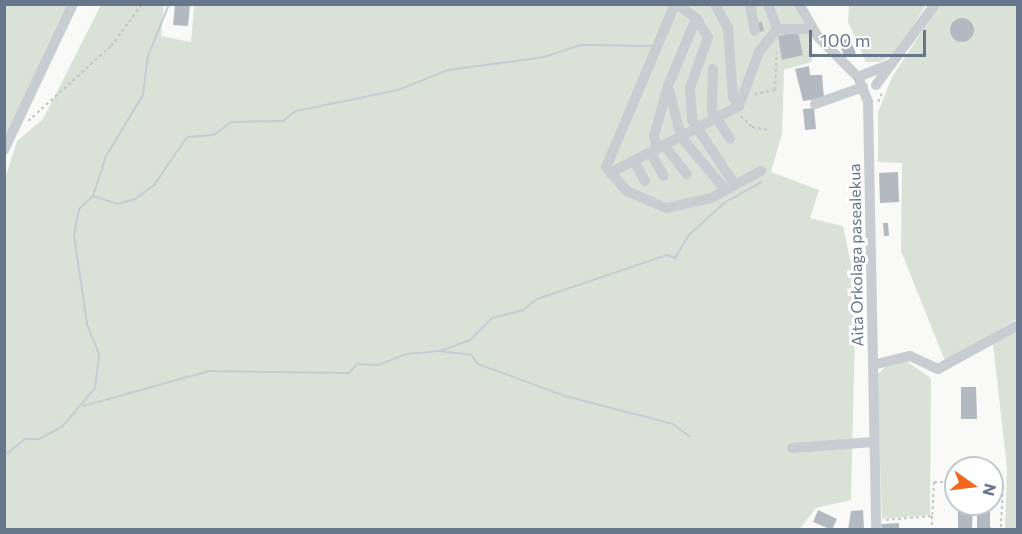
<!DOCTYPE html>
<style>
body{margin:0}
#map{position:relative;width:1022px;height:534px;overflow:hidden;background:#f9faf7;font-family:Commissioner,sans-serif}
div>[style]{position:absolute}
.green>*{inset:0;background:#dae2d8}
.stream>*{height:2px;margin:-1px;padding:0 1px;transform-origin:1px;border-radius:1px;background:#c3cdd3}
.building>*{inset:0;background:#b2b9c1}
.round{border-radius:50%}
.path>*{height:1.5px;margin-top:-0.75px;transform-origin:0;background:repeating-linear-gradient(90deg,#c2c4c7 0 3px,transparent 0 6px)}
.minor>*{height:10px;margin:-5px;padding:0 5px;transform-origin:5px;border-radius:5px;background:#c9ccd1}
span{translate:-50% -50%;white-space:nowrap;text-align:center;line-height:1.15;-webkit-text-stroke:6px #fff;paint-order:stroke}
.street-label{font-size:16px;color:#66768b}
.frame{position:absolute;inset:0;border:6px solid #66768b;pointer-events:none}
.north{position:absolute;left:944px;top:456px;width:60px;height:60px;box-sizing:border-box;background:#fff;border:2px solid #c2c8d1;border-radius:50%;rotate:104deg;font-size:16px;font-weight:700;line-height:24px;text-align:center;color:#66768b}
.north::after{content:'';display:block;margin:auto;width:21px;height:27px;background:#f4661c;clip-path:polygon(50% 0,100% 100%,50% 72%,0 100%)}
.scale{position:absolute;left:809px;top:30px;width:117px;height:27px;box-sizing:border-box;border:3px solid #66768b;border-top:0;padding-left:8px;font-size:18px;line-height:21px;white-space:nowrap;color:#66768b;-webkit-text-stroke:4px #fff;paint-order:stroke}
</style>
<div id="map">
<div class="green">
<div style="clip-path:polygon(5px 5px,69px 5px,5px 144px)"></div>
<div style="clip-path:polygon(101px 5px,164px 5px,161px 36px,191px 42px,194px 5px,794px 5px,809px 31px,813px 56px,811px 62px,784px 70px,782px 134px,771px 172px,819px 190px,810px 218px,843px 226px,856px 289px,851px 500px,816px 508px,799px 530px,5px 530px,5px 178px,17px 141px,43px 119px)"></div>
<div style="clip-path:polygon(849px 5px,926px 5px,895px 54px,879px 62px,866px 62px,848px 22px)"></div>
<div style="clip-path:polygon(939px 5px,1017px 5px,1017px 319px,945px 361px,901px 251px,902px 163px,878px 162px,878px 112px,892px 77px)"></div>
<div style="clip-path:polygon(1017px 330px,1017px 529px,1005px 529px,1007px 468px,993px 344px)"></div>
<div style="clip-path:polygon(906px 361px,931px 378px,930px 515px,882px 519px,877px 375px,885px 367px)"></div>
</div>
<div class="stream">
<div style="left:93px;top:196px;width:26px;rotate:18deg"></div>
<div style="left:118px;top:204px;width:18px;rotate:-16deg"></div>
<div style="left:135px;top:199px;width:24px;rotate:-36deg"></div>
<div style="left:154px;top:185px;width:58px;rotate:-55.5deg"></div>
<div style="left:187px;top:137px;width:27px;rotate:-4deg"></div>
<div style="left:214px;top:135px;width:21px;rotate:-37deg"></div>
<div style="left:231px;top:122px;width:52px;rotate:-1.1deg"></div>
<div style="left:283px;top:121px;width:16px;rotate:-38deg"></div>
<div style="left:296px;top:111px;width:104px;rotate:-11.6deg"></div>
<div style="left:398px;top:90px;width:54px;rotate:-21.8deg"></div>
<div style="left:448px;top:70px;width:97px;rotate:-7.7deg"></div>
<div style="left:544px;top:57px;width:40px;rotate:-18deg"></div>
<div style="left:582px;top:45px;width:70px;rotate:0.8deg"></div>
<div style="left:440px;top:351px;width:31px;rotate:7deg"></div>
<div style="left:471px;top:355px;width:11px;rotate:52deg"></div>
<div style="left:478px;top:364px;width:93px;rotate:20.2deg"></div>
<div style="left:565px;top:396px;width:112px;rotate:14.5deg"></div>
<div style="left:673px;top:424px;width:21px;rotate:37deg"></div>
<div style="left:83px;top:406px;width:131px;rotate:-15.5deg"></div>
<div style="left:209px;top:371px;width:140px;rotate:0.8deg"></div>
<div style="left:349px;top:373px;width:12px;rotate:-48deg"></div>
<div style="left:357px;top:364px;width:21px;rotate:3deg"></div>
<div style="left:378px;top:365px;width:31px;rotate:-21deg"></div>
<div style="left:407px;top:354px;width:33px;rotate:-5deg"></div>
<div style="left:440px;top:351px;width:32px;rotate:-20deg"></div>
<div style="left:470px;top:340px;width:31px;rotate:-45deg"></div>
<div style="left:492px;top:318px;width:32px;rotate:-14deg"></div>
<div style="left:523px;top:310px;width:18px;rotate:-38deg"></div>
<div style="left:537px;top:299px;width:137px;rotate:-18.7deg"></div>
<div style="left:667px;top:255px;width:9px;rotate:21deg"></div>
<div style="left:675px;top:258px;width:26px;rotate:-59deg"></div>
<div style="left:688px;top:236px;width:49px;rotate:-42.5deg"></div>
<div style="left:724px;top:203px;width:43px;rotate:-29.6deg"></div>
<div style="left:4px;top:456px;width:27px;rotate:-39deg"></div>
<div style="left:25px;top:439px;width:14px"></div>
<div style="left:39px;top:439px;width:26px;rotate:-28deg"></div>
<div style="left:62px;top:427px;width:51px;rotate:-49.8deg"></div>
<div style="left:95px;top:388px;width:34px;rotate:-83deg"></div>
<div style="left:99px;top:354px;width:32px;rotate:-112deg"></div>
<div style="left:87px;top:324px;width:90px;rotate:-98.3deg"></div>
<div style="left:74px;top:235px;width:26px;rotate:-79deg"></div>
<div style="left:79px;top:209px;width:19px;rotate:-43deg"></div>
<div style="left:93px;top:196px;width:40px;rotate:-72deg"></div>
<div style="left:105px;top:158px;width:74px;rotate:-58.9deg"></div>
<div style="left:143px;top:95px;width:39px;rotate:-83deg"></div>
<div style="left:148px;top:56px;width:56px;rotate:-68deg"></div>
</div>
<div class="building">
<div style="clip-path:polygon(175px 4px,190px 5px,188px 26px,173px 25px)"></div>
<div class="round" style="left:950px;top:18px;width:24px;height:24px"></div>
<div style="clip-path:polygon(762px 22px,764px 31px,758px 32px,756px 23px)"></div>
<div style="clip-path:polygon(798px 32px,803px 55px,782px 60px,778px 36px)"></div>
<div style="clip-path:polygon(849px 38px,856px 53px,845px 58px,839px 42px)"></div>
<div style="clip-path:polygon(809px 66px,810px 75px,822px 75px,824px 98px,803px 101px,795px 69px)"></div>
<div style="clip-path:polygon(814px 108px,816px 129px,805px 130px,803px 109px)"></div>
<div style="clip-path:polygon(898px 172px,899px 202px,880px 203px,879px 173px)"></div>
<div style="clip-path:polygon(883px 223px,888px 223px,889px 236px,884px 236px)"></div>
<div style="clip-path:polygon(961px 387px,976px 387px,977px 419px,961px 419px)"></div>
<div style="clip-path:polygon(958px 504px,973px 504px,972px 530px,958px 530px)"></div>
<div style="clip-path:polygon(977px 504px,990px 504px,990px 527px,995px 530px,977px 530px)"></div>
<div style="clip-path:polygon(818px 510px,837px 519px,832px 530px,813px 522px)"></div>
<div style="clip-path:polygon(863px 510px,864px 530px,848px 530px,851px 511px)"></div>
<div style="clip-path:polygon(899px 523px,899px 530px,882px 530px,881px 524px)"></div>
</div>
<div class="path">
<div style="left:754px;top:94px;width:21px;rotate:-11deg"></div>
<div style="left:775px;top:90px;width:37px;rotate:-88deg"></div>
<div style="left:878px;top:102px;width:10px;rotate:-66deg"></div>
<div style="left:741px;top:116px;width:16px;rotate:45deg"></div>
<div style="left:752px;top:127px;width:17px;rotate:10deg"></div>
<div style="left:28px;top:121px;width:112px;rotate:-42.1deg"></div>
<div style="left:111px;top:46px;width:52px;rotate:-53.6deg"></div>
<div style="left:992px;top:482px;width:13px;rotate:29deg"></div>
<div style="left:1003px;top:488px;width:42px;rotate:92.7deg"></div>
<div style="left:932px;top:515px;width:33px;rotate:-87deg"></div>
<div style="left:934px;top:482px;width:22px"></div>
<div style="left:886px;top:520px;width:46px;rotate:-5deg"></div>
<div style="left:932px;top:516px;width:14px;rotate:90deg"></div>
</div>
<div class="minor">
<div style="left:675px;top:4px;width:177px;rotate:112.9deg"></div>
<div style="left:606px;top:167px;width:32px;rotate:49deg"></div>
<div style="left:627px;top:191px;width:43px;rotate:23.6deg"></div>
<div style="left:666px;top:208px;width:46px;rotate:-12.5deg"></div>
<div style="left:711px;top:198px;width:57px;rotate:-28.4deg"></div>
<div style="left:677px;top:4px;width:25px;rotate:37deg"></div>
<div style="left:697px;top:19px;width:21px;rotate:59deg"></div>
<div style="left:708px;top:37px;width:54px;rotate:109.4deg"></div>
<div style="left:690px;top:88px;width:32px;rotate:86deg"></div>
<div style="left:692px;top:120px;width:74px;rotate:56.5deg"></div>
<div style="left:715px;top:4px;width:27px;rotate:62deg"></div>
<div style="left:728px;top:28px;width:69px;rotate:85.9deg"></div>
<div style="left:733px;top:97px;width:11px;rotate:56deg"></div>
<div style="left:750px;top:4px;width:27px;rotate:80deg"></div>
<div style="left:768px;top:4px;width:27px;rotate:70deg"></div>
<div style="left:777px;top:29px;width:35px"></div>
<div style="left:799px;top:4px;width:38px;rotate:60deg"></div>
<div style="left:818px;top:37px;width:57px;rotate:45deg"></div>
<div style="left:858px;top:77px;width:27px;rotate:68deg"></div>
<div style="left:868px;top:102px;width:428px;rotate:88.9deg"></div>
<div style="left:696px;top:19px;width:73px;rotate:112.7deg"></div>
<div style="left:668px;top:86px;width:53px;rotate:75.7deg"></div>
<div style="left:681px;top:137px;width:67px;rotate:49.9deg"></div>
<div style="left:713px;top:69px;width:42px;rotate:91.4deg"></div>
<div style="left:712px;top:111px;width:33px;rotate:57deg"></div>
<div style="left:858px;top:77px;width:35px;rotate:-22deg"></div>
<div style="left:876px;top:85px;width:100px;rotate:-53.9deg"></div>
<div style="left:815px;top:104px;width:51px;rotate:-19.5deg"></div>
<div style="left:664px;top:145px;width:37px;rotate:52deg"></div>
<div style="left:657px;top:149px;width:13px;rotate:-103deg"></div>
<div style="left:654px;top:136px;width:52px;rotate:-74.4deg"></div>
<div style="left:4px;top:150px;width:161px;rotate:-64.7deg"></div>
<div style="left:651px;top:153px;width:26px;rotate:61deg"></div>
<div style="left:634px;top:161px;width:23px;rotate:61deg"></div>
<div style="left:610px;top:173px;width:145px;rotate:-27.4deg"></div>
<div style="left:739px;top:106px;width:58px;rotate:-69.7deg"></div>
<div style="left:759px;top:52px;width:29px;rotate:-52deg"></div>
<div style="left:873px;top:365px;width:38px;rotate:-14deg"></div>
<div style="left:910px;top:356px;width:31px;rotate:25deg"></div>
<div style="left:938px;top:369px;width:91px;rotate:-28.8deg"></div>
<div style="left:792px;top:448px;width:82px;rotate:-4.2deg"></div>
</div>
<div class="street-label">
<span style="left:856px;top:255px;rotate:-91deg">Aita Orkolaga pasealekua</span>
</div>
<div class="frame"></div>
<div class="north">N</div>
<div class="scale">100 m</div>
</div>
